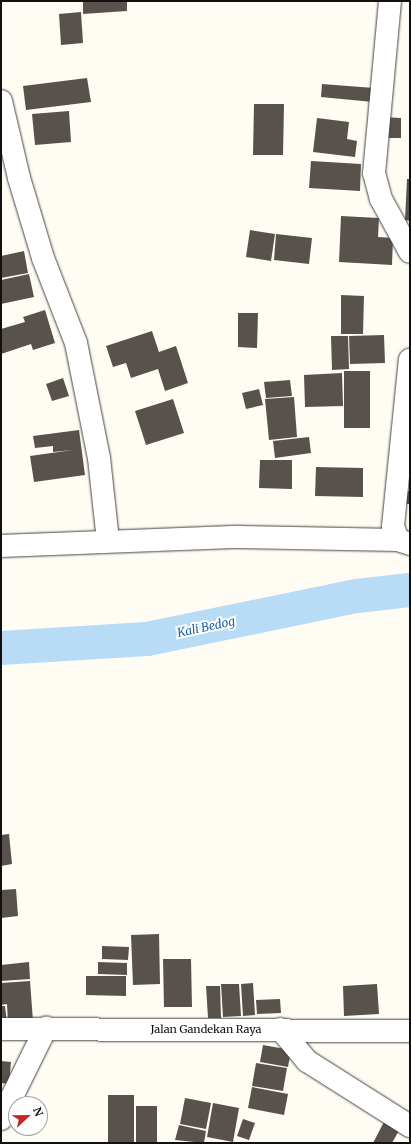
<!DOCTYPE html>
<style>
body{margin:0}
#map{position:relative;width:411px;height:1144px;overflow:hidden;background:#fffdf3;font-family:Merriweather,serif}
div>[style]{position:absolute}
.river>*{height:34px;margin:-17px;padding:0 17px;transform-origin:17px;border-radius:17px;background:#b8dcf6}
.building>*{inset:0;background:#59524c}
.roads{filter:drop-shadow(0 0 1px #434343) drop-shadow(0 0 1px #434343)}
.minor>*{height:22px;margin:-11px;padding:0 11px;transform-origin:11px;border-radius:11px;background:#fff}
span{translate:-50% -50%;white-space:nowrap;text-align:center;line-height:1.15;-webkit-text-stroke:4px #fff;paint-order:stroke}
.street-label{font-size:11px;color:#101010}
.water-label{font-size:12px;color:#1860a2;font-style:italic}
.frame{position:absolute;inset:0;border:2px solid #101010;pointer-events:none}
.north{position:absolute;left:8px;top:1096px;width:40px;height:40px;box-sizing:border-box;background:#fff;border:1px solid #9f9f9f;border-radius:50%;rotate:68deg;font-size:11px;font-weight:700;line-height:16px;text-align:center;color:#101010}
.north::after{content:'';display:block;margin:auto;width:14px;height:18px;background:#c02828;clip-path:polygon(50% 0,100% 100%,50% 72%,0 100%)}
</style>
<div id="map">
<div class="river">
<div style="left:1px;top:648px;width:146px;rotate:-3.5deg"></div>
<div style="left:147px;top:639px;width:214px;rotate:-11.6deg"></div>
<div style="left:357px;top:596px;width:53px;rotate:-6.5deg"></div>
</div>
<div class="building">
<div style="clip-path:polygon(83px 1px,127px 1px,127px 11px,83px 14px)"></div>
<div style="clip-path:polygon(81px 12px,83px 43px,61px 45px,59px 14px)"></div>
<div style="clip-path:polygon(87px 78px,91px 102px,26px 110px,23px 86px)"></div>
<div style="clip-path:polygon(322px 84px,374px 88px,373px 102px,321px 97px)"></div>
<div style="clip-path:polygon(254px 104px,284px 104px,283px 155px,253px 155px)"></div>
<div style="clip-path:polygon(69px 111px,71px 142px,35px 145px,32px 114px)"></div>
<div style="clip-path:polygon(383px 117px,401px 118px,401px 138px,383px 138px)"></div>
<div style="clip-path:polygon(317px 118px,349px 122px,347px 139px,357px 141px,355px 157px,313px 152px)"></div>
<div style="clip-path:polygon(311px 161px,361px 164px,360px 191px,309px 188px)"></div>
<div style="clip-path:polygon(407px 179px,410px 179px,410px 221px,405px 220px)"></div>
<div style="clip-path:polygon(341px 216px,379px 218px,378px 237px,393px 238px,392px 265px,339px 262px)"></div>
<div style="clip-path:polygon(250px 230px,275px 234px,271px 261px,246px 257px)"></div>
<div style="clip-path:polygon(276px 234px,312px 238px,309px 264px,274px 260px)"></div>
<div style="clip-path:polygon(24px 251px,28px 273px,1px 278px,1px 256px)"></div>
<div style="clip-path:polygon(29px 274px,34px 297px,1px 304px,1px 280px)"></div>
<div style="clip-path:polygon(341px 295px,364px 296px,363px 334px,341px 334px)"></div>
<div style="clip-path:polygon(45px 310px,55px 343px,33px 350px,31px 344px,1px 354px,1px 329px,25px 322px,23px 317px)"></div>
<div style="clip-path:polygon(238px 313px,258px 313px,257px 348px,238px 347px)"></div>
<div style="clip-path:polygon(152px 331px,159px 352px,176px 346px,188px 383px,165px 391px,158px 369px,131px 378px,126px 363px,113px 367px,106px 346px)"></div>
<div style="clip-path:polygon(384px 335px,385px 363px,350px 364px,349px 336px)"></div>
<div style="clip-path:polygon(331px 336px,348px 336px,349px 369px,332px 370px)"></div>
<div style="clip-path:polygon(344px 371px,370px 371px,370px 428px,344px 428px)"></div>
<div style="clip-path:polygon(342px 373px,343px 406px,305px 407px,304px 375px)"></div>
<div style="clip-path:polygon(63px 378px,69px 396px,52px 401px,46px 384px)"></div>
<div style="clip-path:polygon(290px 380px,292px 396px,266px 398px,264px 382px)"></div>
<div style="clip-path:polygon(259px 389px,263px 405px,246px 409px,242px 393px)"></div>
<div style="clip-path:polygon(294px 397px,297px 437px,269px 440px,265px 399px)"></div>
<div style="clip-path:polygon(173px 399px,184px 433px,146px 445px,135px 411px)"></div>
<div style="clip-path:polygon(79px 430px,85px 475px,34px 482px,30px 456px,73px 450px,53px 452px,53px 446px,35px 448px,33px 436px)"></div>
<div style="clip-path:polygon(309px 437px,311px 453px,275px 458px,273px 441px)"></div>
<div style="clip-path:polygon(260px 460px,292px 460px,292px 489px,259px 488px)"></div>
<div style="clip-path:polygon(316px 467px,363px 468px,363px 497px,315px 496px)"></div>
<div style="clip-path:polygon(403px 491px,410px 491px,410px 504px,402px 504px)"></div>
<div style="clip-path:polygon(9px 834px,12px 864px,1px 866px,1px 835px)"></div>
<div style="clip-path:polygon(16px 889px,18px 916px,1px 918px,1px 890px)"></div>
<div style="clip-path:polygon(159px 934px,160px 984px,133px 985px,131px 935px)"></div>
<div style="clip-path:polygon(102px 946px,129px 947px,128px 960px,102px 959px)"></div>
<div style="clip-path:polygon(163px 959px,191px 959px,192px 1007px,164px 1007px)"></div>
<div style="clip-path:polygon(29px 962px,30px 979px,1px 981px,1px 965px)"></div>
<div style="clip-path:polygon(98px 962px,127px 963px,127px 975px,98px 974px)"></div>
<div style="clip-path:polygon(86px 976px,126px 976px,126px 996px,86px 995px)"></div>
<div style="clip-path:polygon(30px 981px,33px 1021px,8px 1023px,7px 1004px,1px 1005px,1px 983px)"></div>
<div style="clip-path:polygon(253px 983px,255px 1015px,243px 1016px,241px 984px)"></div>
<div style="clip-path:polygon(221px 984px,239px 984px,241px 1016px,223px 1017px)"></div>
<div style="clip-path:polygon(377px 984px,379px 1014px,344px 1016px,343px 986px)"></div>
<div style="clip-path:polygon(206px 986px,220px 986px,221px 1018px,208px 1018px)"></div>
<div style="clip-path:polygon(280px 999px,281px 1013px,257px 1014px,256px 1000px)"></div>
<div style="clip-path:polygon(1px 1006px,5px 1006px,7px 1022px,1px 1022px)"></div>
<div style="clip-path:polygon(263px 1045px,291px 1050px,288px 1067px,260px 1062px)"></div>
<div style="clip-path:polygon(1px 1061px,11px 1062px,9px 1084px,1px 1083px)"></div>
<div style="clip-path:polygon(256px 1063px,287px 1068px,283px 1091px,252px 1086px)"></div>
<div style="clip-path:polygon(252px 1087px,288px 1094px,284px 1115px,248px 1108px)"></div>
<div style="clip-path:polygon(108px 1095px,134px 1095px,134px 1143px,108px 1143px)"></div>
<div style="clip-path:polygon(185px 1098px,211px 1103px,206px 1129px,180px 1124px)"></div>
<div style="clip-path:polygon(213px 1103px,239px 1108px,233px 1142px,207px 1137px)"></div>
<div style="clip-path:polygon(136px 1106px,157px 1106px,157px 1143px,136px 1143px)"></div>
<div style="clip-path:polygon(386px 1118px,401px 1127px,392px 1143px,373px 1143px)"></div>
<div style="clip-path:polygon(243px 1119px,255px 1123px,249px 1140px,237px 1136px)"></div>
<div style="clip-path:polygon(179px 1125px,206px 1131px,204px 1143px,175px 1140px)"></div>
</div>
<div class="roads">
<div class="minor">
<div style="left:390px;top:1px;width:173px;rotate:95.3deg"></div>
<div style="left:374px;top:173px;width:27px;rotate:75deg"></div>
<div style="left:381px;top:199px;width:60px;rotate:61.3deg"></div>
<div style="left:1px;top:101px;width:79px;rotate:76.8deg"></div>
<div style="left:19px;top:178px;width:84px;rotate:73.3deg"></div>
<div style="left:43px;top:258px;width:91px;rotate:68.8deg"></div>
<div style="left:76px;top:343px;width:117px;rotate:78.7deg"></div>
<div style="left:99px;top:458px;width:83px;rotate:83.8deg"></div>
<div style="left:398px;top:540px;width:15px;rotate:-110deg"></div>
<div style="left:393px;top:526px;width:167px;rotate:-84.2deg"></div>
<div style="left:1px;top:546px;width:238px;rotate:-2.2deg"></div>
<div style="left:239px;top:537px;width:159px;rotate:1.1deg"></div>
<div style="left:398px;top:540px;width:13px;rotate:18deg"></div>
<div style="left:1px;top:1029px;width:409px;rotate:0.3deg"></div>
<div style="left:280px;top:1029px;width:42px;rotate:49.8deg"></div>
<div style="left:307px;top:1061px;width:122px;rotate:32.3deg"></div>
<div style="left:1px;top:1119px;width:102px;rotate:-63.7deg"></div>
</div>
</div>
<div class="street-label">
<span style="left:206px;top:1029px">Jalan Gandekan Raya</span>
</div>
<div class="water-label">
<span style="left:206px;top:627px;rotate:-12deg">Kali Bedog</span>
</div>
<div class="frame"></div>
<div class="north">N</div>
</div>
